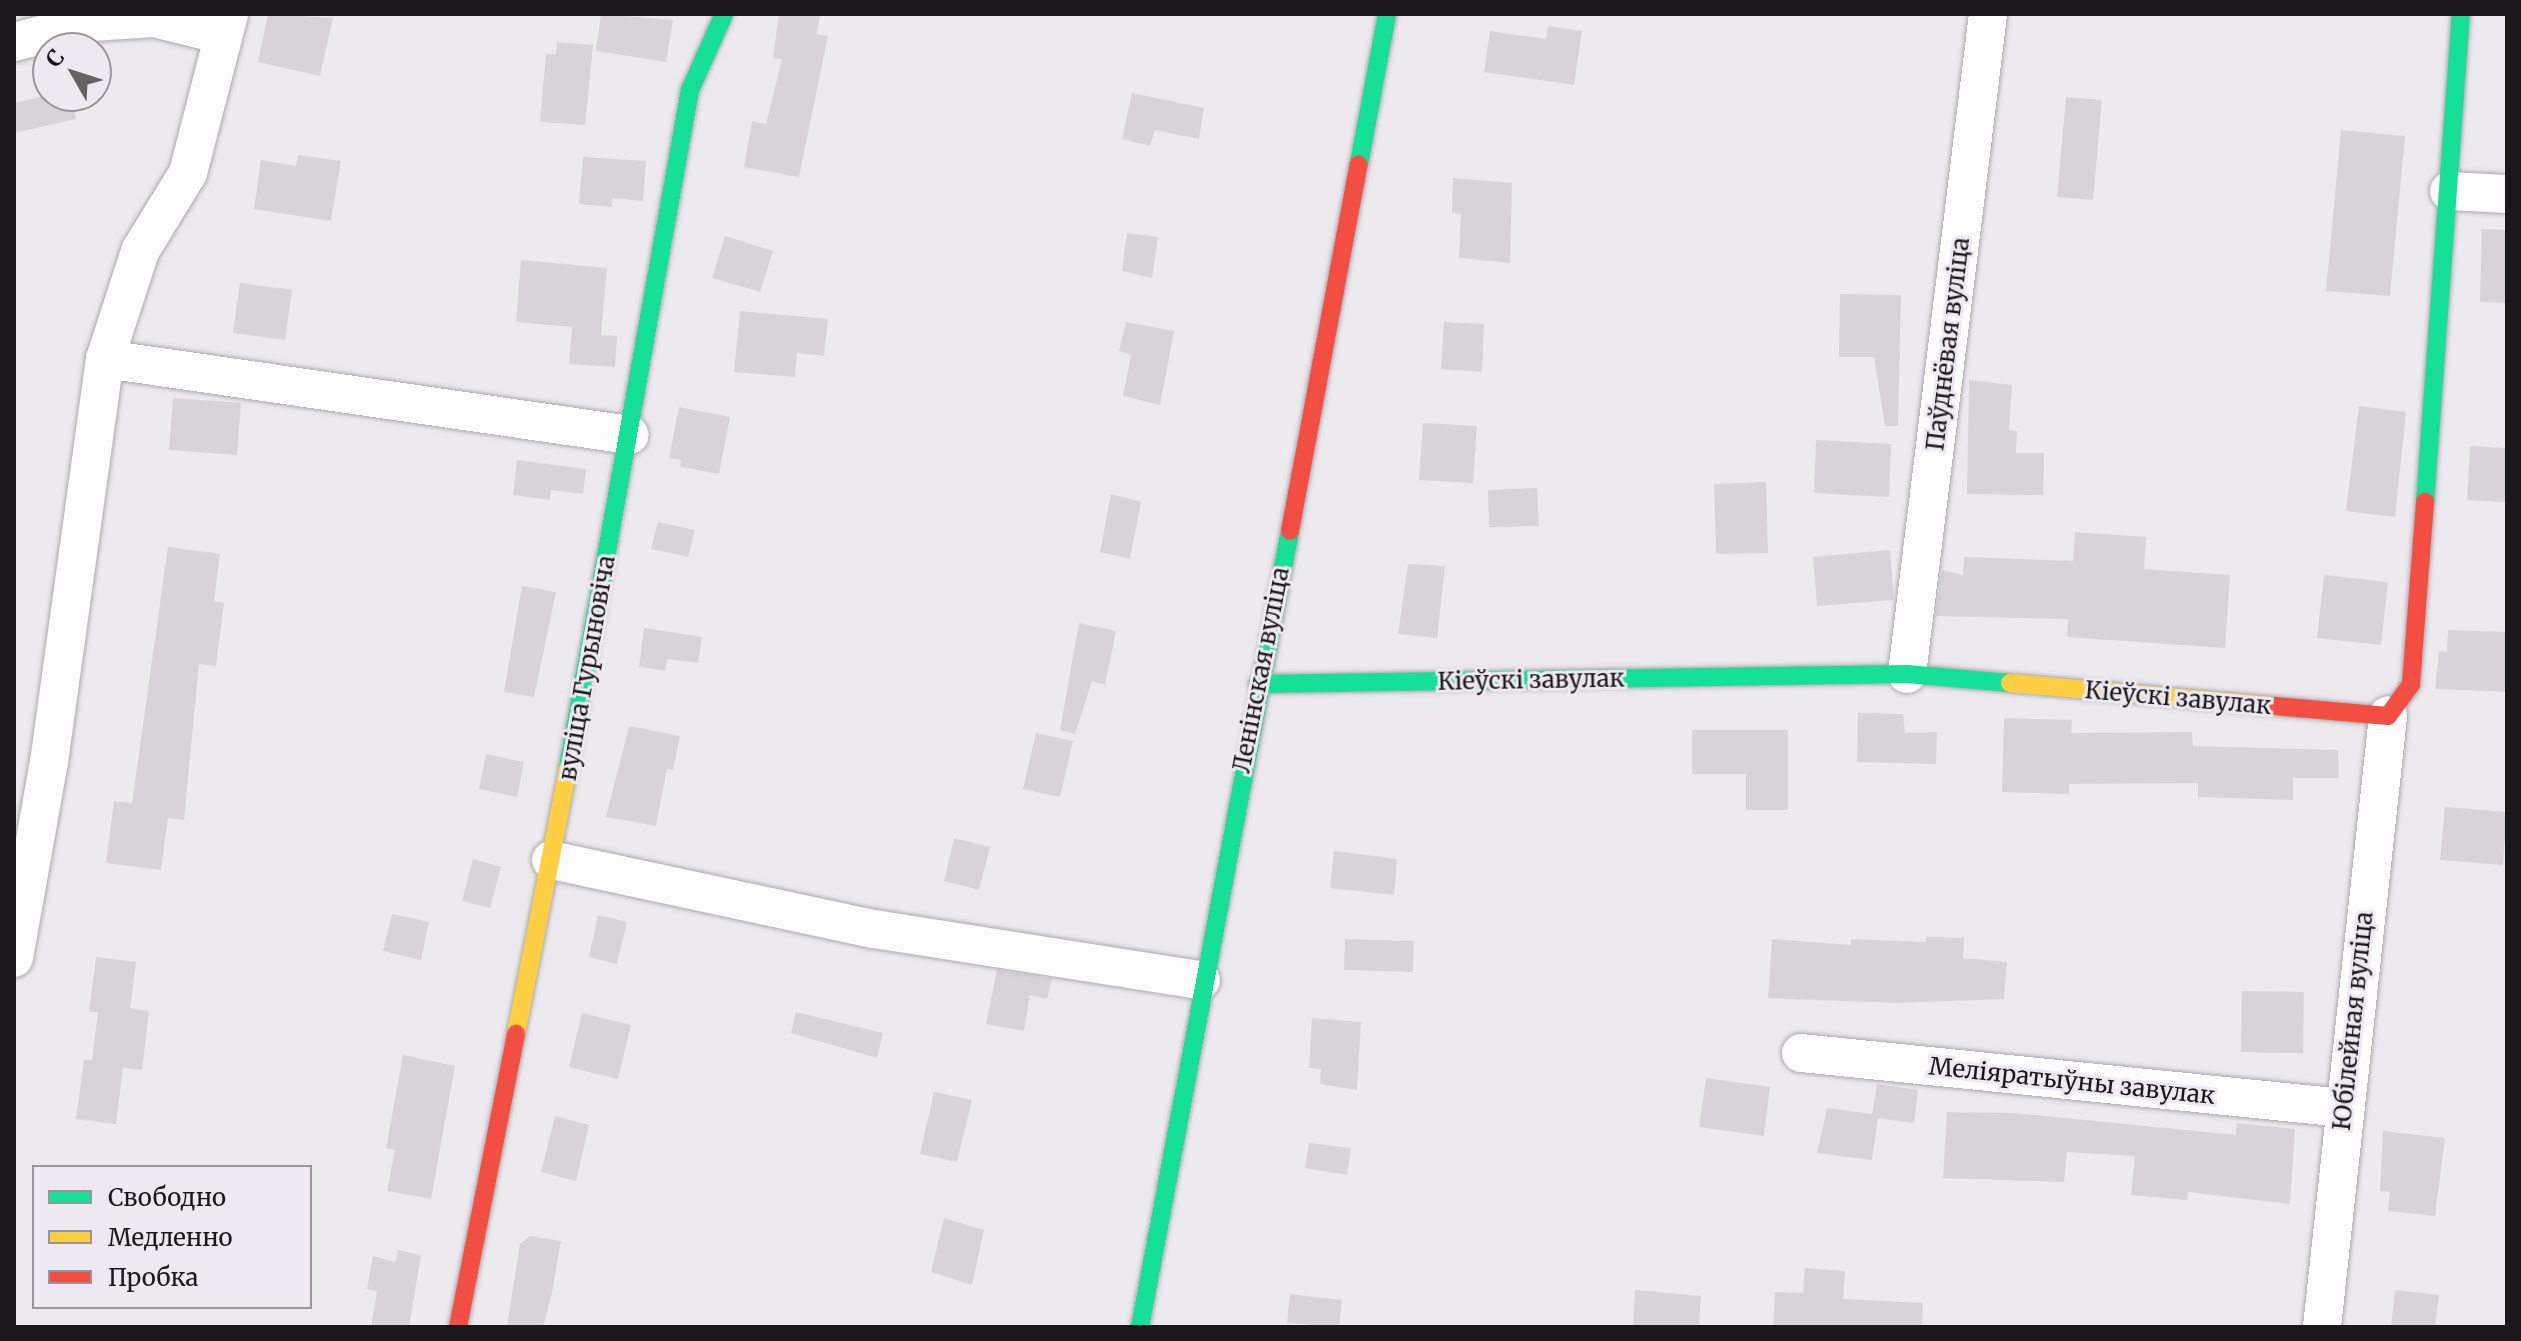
<!DOCTYPE html>
<meta charset="utf-8">
<style>
body{margin:0}
#map{position:relative;width:2521px;height:1341px;overflow:hidden;background:#edeaef;font-family:Merriweather,serif}
div>[style]{position:absolute}
.building>*{inset:0;background:#d8d3db}
.roads{filter:drop-shadow(0 0 2px #aba9ac) drop-shadow(0 0 2px #aba9ac)}
.street>*{height:38px;margin:-19px;padding:0 19px;transform-origin:19px;border-radius:19px;background:#fcfcfd}
.fast>*{height:18px;margin:-9px;padding:0 9px;transform-origin:9px;border-radius:9px;background:#16e098}
.slow>*{height:18px;margin:-9px;padding:0 9px;transform-origin:9px;border-radius:9px;background:#ffcf43}
.jam>*{height:18px;margin:-9px;padding:0 9px;transform-origin:9px;border-radius:9px;background:#f24e42}
span{translate:-50% -50%;white-space:nowrap;text-align:center;line-height:1.15;-webkit-text-stroke:6px #ede8f1;paint-order:stroke}
.street-label{font-size:24px;color:#1a181b}
.frame{position:absolute;inset:0;border:16px solid #1a181b;pointer-events:none}
.legend{position:absolute;left:32px;top:1165px;width:280px;height:144px;box-sizing:border-box;background:#ede8f1;border:2px solid #99959b;margin:0;padding:10px 14px;list-style:none;font-size:24px;color:#1a181b}
.legend li{display:flex;align-items:center;gap:16px;height:40px}
.legend b{width:40px;border:2px solid #99959b}
.north{position:absolute;left:32px;top:32px;width:80px;height:80px;box-sizing:border-box;background:#ede8f1;border:2px solid #99959b;border-radius:50%;rotate:309deg;font-size:22px;font-weight:700;line-height:32px;text-align:center;color:#1a181b}
.north::after{content:'';display:block;margin:auto;width:28px;height:36px;background:#646265;clip-path:polygon(50% 0,100% 100%,50% 72%,0 100%)}
</style>
<div id="map">
<div class="building">
<div style="clip-path:polygon(268px 14px,333px 18px,320px 76px,258px 62px)"></div>
<div style="clip-path:polygon(601px 14px,673px 20px,666px 62px,596px 51px)"></div>
<div style="clip-path:polygon(779px 14px,820px 14px,817px 34px,828px 36px,799px 177px,744px 167px,752px 121px,766px 124px,782px 59px,773px 58px)"></div>
<div style="clip-path:polygon(1548px 26px,1582px 31px,1574px 85px,1484px 72px,1490px 31px,1546px 39px)"></div>
<div style="clip-path:polygon(557px 42px,593px 45px,585px 125px,540px 122px,546px 54px,556px 54px)"></div>
<div style="clip-path:polygon(1132px 93px,1204px 108px,1199px 139px,1155px 130px,1150px 146px,1122px 139px)"></div>
<div style="clip-path:polygon(45px 96px,71px 96px,76px 119px,14px 133px,14px 103px)"></div>
<div style="clip-path:polygon(2066px 97px,2102px 100px,2093px 200px,2057px 197px)"></div>
<div style="clip-path:polygon(2341px 130px,2405px 136px,2390px 296px,2326px 291px)"></div>
<div style="clip-path:polygon(298px 155px,341px 161px,331px 221px,254px 209px,261px 160px,296px 166px)"></div>
<div style="clip-path:polygon(583px 157px,646px 161px,643px 201px,612px 198px,612px 207px,579px 204px)"></div>
<div style="clip-path:polygon(1453px 178px,1512px 183px,1510px 263px,1459px 258px,1461px 214px,1452px 213px)"></div>
<div style="clip-path:polygon(2482px 229px,2507px 230px,2507px 303px,2480px 302px)"></div>
<div style="clip-path:polygon(1127px 233px,1158px 237px,1152px 278px,1122px 271px)"></div>
<div style="clip-path:polygon(725px 236px,773px 251px,760px 292px,712px 278px)"></div>
<div style="clip-path:polygon(521px 260px,607px 268px,601px 335px,617px 336px,615px 367px,569px 364px,572px 327px,516px 322px)"></div>
<div style="clip-path:polygon(240px 283px,292px 290px,285px 340px,233px 333px)"></div>
<div style="clip-path:polygon(1840px 294px,1901px 295px,1898px 426px,1885px 426px,1874px 357px,1839px 357px)"></div>
<div style="clip-path:polygon(740px 311px,828px 319px,824px 356px,797px 353px,795px 377px,734px 372px)"></div>
<div style="clip-path:polygon(1126px 322px,1174px 331px,1160px 405px,1123px 396px,1131px 355px,1119px 351px)"></div>
<div style="clip-path:polygon(1444px 322px,1484px 324px,1482px 372px,1441px 369px)"></div>
<div style="clip-path:polygon(1969px 380px,2012px 385px,2009px 430px,2017px 431px,2016px 453px,2044px 453px,2043px 495px,1967px 494px)"></div>
<div style="clip-path:polygon(173px 398px,241px 403px,237px 455px,169px 450px)"></div>
<div style="clip-path:polygon(2359px 406px,2406px 412px,2395px 517px,2346px 511px)"></div>
<div style="clip-path:polygon(679px 407px,730px 417px,719px 474px,680px 467px,681px 460px,669px 458px)"></div>
<div style="clip-path:polygon(1423px 423px,1477px 426px,1473px 483px,1419px 480px)"></div>
<div style="clip-path:polygon(1816px 440px,1891px 444px,1889px 497px,1814px 493px)"></div>
<div style="clip-path:polygon(2470px 446px,2507px 448px,2507px 502px,2467px 500px)"></div>
<div style="clip-path:polygon(517px 460px,586px 469px,583px 494px,551px 490px,550px 500px,513px 495px)"></div>
<div style="clip-path:polygon(1766px 482px,1768px 553px,1716px 554px,1714px 484px)"></div>
<div style="clip-path:polygon(1537px 488px,1539px 526px,1489px 527px,1488px 490px)"></div>
<div style="clip-path:polygon(1111px 494px,1141px 502px,1130px 559px,1100px 552px)"></div>
<div style="clip-path:polygon(658px 522px,695px 530px,688px 557px,651px 549px)"></div>
<div style="clip-path:polygon(2075px 532px,2146px 537px,2144px 569px,2230px 575px,2225px 648px,2067px 637px,2068px 619px,1936px 616px,1942px 570px,1963px 575px,1964px 557px,2073px 561px)"></div>
<div style="clip-path:polygon(168px 547px,220px 554px,214px 601px,224px 603px,216px 666px,199px 664px,184px 820px,168px 818px,161px 870px,106px 863px,114px 801px,132px 803px)"></div>
<div style="clip-path:polygon(1890px 550px,1894px 600px,1817px 606px,1813px 557px)"></div>
<div style="clip-path:polygon(1408px 564px,1445px 566px,1437px 638px,1398px 634px)"></div>
<div style="clip-path:polygon(2324px 575px,2388px 582px,2381px 645px,2317px 638px)"></div>
<div style="clip-path:polygon(522px 586px,556px 592px,534px 697px,504px 692px)"></div>
<div style="clip-path:polygon(1079px 623px,1116px 631px,1105px 685px,1092px 681px,1075px 734px,1060px 730px)"></div>
<div style="clip-path:polygon(644px 628px,702px 637px,698px 663px,667px 659px,665px 671px,639px 667px)"></div>
<div style="clip-path:polygon(2448px 630px,2507px 632px,2507px 692px,2435px 689px,2439px 651px,2447px 652px)"></div>
<div style="clip-path:polygon(1858px 713px,1903px 714px,1905px 733px,1937px 732px,1936px 764px,1857px 762px)"></div>
<div style="clip-path:polygon(2004px 718px,2072px 720px,2071px 733px,2192px 732px,2193px 746px,2338px 750px,2339px 778px,2293px 778px,2293px 800px,2198px 797px,2198px 783px,2069px 784px,2069px 794px,2002px 792px)"></div>
<div style="clip-path:polygon(629px 726px,680px 736px,673px 770px,667px 769px,656px 826px,606px 817px)"></div>
<div style="clip-path:polygon(1692px 730px,1788px 730px,1788px 810px,1746px 810px,1746px 774px,1692px 774px)"></div>
<div style="clip-path:polygon(1036px 733px,1073px 741px,1060px 797px,1023px 789px)"></div>
<div style="clip-path:polygon(486px 754px,524px 762px,517px 797px,479px 789px)"></div>
<div style="clip-path:polygon(2445px 807px,2507px 812px,2503px 865px,2440px 860px)"></div>
<div style="clip-path:polygon(954px 838px,990px 847px,979px 890px,944px 881px)"></div>
<div style="clip-path:polygon(1334px 851px,1397px 859px,1394px 895px,1330px 888px)"></div>
<div style="clip-path:polygon(473px 859px,501px 867px,490px 908px,462px 901px)"></div>
<div style="clip-path:polygon(392px 914px,429px 922px,421px 960px,383px 951px)"></div>
<div style="clip-path:polygon(598px 915px,627px 922px,617px 964px,589px 957px)"></div>
<div style="clip-path:polygon(1926px 937px,1964px 938px,1963px 958px,2007px 962px,2004px 999px,1896px 1003px,1768px 998px,1772px 939px,1851px 945px,1851px 939px,1926px 942px)"></div>
<div style="clip-path:polygon(1345px 939px,1414px 941px,1413px 972px,1344px 970px)"></div>
<div style="clip-path:polygon(96px 957px,136px 962px,130px 1008px,149px 1011px,142px 1070px,123px 1068px,116px 1124px,76px 1119px,84px 1060px,92px 1060px,98px 1012px,89px 1012px)"></div>
<div style="clip-path:polygon(997px 970px,1052px 979px,1047px 999px,1030px 995px,1024px 1031px,986px 1024px)"></div>
<div style="clip-path:polygon(2242px 991px,2304px 992px,2303px 1053px,2241px 1052px)"></div>
<div style="clip-path:polygon(796px 1012px,883px 1033px,877px 1058px,791px 1033px)"></div>
<div style="clip-path:polygon(582px 1013px,631px 1025px,618px 1079px,569px 1067px)"></div>
<div style="clip-path:polygon(1312px 1018px,1361px 1022px,1357px 1090px,1320px 1084px,1321px 1069px,1309px 1068px)"></div>
<div style="clip-path:polygon(403px 1055px,455px 1066px,431px 1199px,387px 1191px,395px 1150px,386px 1148px)"></div>
<div style="clip-path:polygon(1706px 1078px,1770px 1087px,1764px 1136px,1699px 1127px)"></div>
<div style="clip-path:polygon(1877px 1084px,1918px 1090px,1914px 1123px,1878px 1118px,1872px 1160px,1817px 1153px,1827px 1108px,1872px 1114px)"></div>
<div style="clip-path:polygon(934px 1092px,972px 1100px,957px 1162px,920px 1154px)"></div>
<div style="clip-path:polygon(1947px 1112px,2013px 1113px,2236px 1135px,2237px 1123px,2295px 1129px,2290px 1204px,2188px 1192px,2187px 1200px,2131px 1195px,2135px 1156px,2067px 1152px,2064px 1182px,1943px 1178px)"></div>
<div style="clip-path:polygon(555px 1116px,589px 1125px,576px 1181px,541px 1172px)"></div>
<div style="clip-path:polygon(2383px 1131px,2445px 1138px,2435px 1216px,2388px 1211px,2390px 1192px,2380px 1191px)"></div>
<div style="clip-path:polygon(1309px 1143px,1351px 1148px,1347px 1175px,1305px 1168px)"></div>
<div style="clip-path:polygon(944px 1218px,984px 1230px,972px 1285px,931px 1272px)"></div>
<div style="clip-path:polygon(530px 1236px,561px 1241px,552px 1293px,543px 1327px,507px 1327px,520px 1244px)"></div>
<div style="clip-path:polygon(398px 1250px,421px 1255px,409px 1327px,371px 1327px,377px 1291px,367px 1289px,373px 1256px,395px 1262px)"></div>
<div style="clip-path:polygon(1805px 1268px,1845px 1271px,1843px 1299px,1923px 1303px,1922px 1327px,1773px 1327px,1775px 1292px,1803px 1293px)"></div>
<div style="clip-path:polygon(1635px 1290px,1701px 1296px,1699px 1327px,1633px 1327px)"></div>
<div style="clip-path:polygon(2395px 1290px,2439px 1295px,2435px 1327px,2391px 1327px)"></div>
<div style="clip-path:polygon(1290px 1294px,1342px 1300px,1339px 1327px,1287px 1323px)"></div>
</div>
<div class="roads">
<div class="street">
<div style="left:14px;top:42px;width:81px;rotate:-14.4deg"></div>
<div style="left:92px;top:22px;width:62px;rotate:-3.7deg"></div>
<div style="left:154px;top:18px;width:71px;rotate:13.8deg"></div>
<div style="left:2449px;top:191px;width:58px;rotate:3deg"></div>
<div style="left:105px;top:359px;width:530px;rotate:8.24deg"></div>
<div style="left:1907px;top:674px;width:665px;rotate:-83deg"></div>
<div style="left:551px;top:860px;width:330px;rotate:12.1deg"></div>
<div style="left:874px;top:929px;width:331px;rotate:8.9deg"></div>
<div style="left:14px;top:958px;width:199px;rotate:-79.9deg"></div>
<div style="left:49px;top:762px;width:407px;rotate:-82.1deg"></div>
<div style="left:105px;top:359px;width:114px;rotate:-72deg"></div>
<div style="left:140px;top:251px;width:92px;rotate:-58.4deg"></div>
<div style="left:188px;top:173px;width:164px;rotate:-75.5deg"></div>
<div style="left:1801px;top:1053px;width:545px;rotate:5.79deg"></div>
<div style="left:2322px;top:1327px;width:615px;rotate:-83.83deg"></div>
</div>
<div class="fast">
<div style="left:1359px;top:164px;width:153px;rotate:-79.4deg"></div>
<div style="left:2425px;top:502px;width:489px;rotate:-85.8deg"></div>
<div style="left:1258px;top:684px;width:649px;rotate:-0.88deg"></div>
<div style="left:1907px;top:674px;width:103px;rotate:5deg"></div>
<div style="left:568px;top:768px;width:689px;rotate:-79.8deg"></div>
<div style="left:690px;top:90px;width:83px;rotate:-65.9deg"></div>
<div style="left:1140px;top:1327px;width:810px;rotate:-79.33deg"></div>
</div>
<div class="slow">
<div style="left:2010px;top:683px;width:266px;rotate:5deg"></div>
<div style="left:516px;top:1034px;width:271px;rotate:-78.9deg"></div>
</div>
<div class="jam">
<div style="left:1290px;top:531px;width:373px;rotate:-79.4deg"></div>
<div style="left:2275px;top:706px;width:113px;rotate:5.1deg"></div>
<div style="left:2388px;top:716px;width:39px;rotate:-54deg"></div>
<div style="left:2411px;top:684px;width:183px;rotate:-85.6deg"></div>
<div style="left:458px;top:1327px;width:299px;rotate:-78.8deg"></div>
</div>
</div>
<div class="street-label">
<span style="left:1948px;top:344px;rotate:-83deg">Паўднёвая вуліца</span>
<span style="left:587px;top:668px;rotate:-80deg">вуліца Гурыновіча</span>
<span style="left:1261px;top:670px;rotate:-79deg">Ленінская вуліца</span>
<span style="left:1531px;top:680px;rotate:-1deg">Кіеўскі завулак</span>
<span style="left:2178px;top:698px;rotate:5deg">Кіеўскі завулак</span>
<span style="left:2353px;top:1021px;rotate:-84deg">Юбілейная вуліца</span>
<span style="left:2072px;top:1081px;rotate:6deg">Меліяратыўны завулак</span>
</div>
<div class="frame"></div>
<ul class="legend">
<li><b style="height:10px;background:#16e098"></b>Свободно</li>
<li><b style="height:10px;background:#ffcf43"></b>Медленно</li>
<li><b style="height:10px;background:#f24e42"></b>Пробка</li>
</ul>
<div class="north">С</div>
</div>
